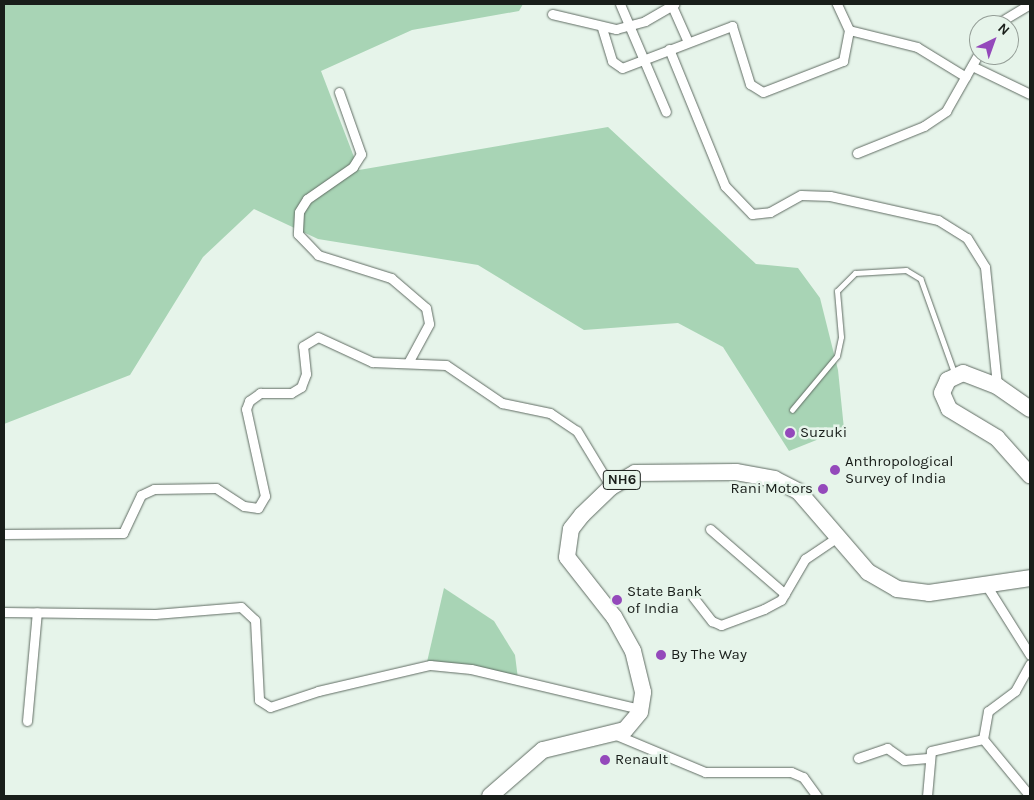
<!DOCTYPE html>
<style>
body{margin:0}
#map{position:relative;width:1034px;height:800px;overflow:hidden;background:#e6f4ea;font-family:Karla,sans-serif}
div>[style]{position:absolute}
.green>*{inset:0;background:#a8d4b5}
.roads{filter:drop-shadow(0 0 1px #606c63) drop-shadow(0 0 1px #606c63)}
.lane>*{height:4.5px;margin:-2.25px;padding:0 2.25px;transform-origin:2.25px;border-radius:2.25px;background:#fff}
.street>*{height:9px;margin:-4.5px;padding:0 4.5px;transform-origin:4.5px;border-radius:4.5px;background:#fff}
.highway>*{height:16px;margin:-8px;padding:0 8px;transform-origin:8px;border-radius:8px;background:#fff}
.dots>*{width:14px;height:14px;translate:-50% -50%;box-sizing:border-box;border:2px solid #e6f4ea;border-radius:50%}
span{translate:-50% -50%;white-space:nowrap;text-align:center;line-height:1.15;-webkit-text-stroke:5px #e6f4ea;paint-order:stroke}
.shield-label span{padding:1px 4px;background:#e6f4ea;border:1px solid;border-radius:4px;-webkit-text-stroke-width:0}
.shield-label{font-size:14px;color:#191e1a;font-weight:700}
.poi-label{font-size:15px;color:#191e1a}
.left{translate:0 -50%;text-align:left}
.right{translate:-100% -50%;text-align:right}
.frame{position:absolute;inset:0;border:5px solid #191e1a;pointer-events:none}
.north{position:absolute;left:969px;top:15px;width:50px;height:50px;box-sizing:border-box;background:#e6f4ea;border:1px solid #949e97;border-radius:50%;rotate:42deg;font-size:14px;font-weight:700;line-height:20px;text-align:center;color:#191e1a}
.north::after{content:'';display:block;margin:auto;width:18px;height:22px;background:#9449bb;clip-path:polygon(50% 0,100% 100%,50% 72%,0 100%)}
</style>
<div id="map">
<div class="green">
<div style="clip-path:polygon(4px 4px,523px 4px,519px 11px,412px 30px,321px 71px,359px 170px,608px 127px,756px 264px,798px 268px,820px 298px,838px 370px,844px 429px,789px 451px,723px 347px,678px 323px,584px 330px,478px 265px,318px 239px,254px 209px,203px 257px,130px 375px,4px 424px)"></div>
<div style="clip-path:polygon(444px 588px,494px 621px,515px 655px,518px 679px,427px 662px)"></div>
</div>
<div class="roads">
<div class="lane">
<div style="left:792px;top:410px;width:70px;rotate:-50.2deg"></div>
<div style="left:837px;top:356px;width:19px;rotate:-78deg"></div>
<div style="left:841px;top:337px;width:46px;rotate:-95deg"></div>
<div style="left:837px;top:291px;width:25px;rotate:-45deg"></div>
<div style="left:855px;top:273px;width:51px;rotate:-3.4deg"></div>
<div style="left:906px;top:270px;width:17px;rotate:31deg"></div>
<div style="left:921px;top:279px;width:101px;rotate:70.3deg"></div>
</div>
<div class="street">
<div style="left:620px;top:4px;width:117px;rotate:66.9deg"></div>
<div style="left:672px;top:6px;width:39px;rotate:66deg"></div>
<div style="left:552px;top:14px;width:66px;rotate:13.2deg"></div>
<div style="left:616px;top:29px;width:30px;rotate:-15deg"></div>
<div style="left:645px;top:21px;width:34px;rotate:-30deg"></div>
<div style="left:995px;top:25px;width:41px;rotate:-31deg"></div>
<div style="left:602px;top:28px;width:34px;rotate:73deg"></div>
<div style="left:612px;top:61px;width:12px;rotate:35deg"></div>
<div style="left:622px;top:68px;width:118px;rotate:-20.9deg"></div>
<div style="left:732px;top:26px;width:61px;rotate:72.8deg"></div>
<div style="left:750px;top:84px;width:15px;rotate:32deg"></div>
<div style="left:763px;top:92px;width:86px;rotate:-21.2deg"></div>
<div style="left:843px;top:61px;width:32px;rotate:-79deg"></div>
<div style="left:849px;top:30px;width:29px;rotate:-115deg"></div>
<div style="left:849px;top:30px;width:70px;rotate:14deg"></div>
<div style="left:917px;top:47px;width:57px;rotate:31.5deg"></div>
<div style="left:669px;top:49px;width:148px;rotate:67.8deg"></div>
<div style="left:725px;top:186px;width:39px;rotate:46deg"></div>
<div style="left:752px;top:214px;width:18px;rotate:-6deg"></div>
<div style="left:770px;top:212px;width:35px;rotate:-29deg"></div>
<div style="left:801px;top:195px;width:29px;rotate:2deg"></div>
<div style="left:830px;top:196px;width:111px;rotate:12.5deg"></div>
<div style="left:938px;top:220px;width:34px;rotate:32deg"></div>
<div style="left:967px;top:238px;width:34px;rotate:58deg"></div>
<div style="left:985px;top:267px;width:120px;rotate:84.2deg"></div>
<div style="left:972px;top:66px;width:64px;rotate:25.8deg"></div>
<div style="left:339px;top:92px;width:66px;rotate:70.5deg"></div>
<div style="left:361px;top:154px;width:15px;rotate:122deg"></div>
<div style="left:353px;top:167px;width:56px;rotate:145.2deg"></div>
<div style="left:307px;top:199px;width:15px;rotate:122deg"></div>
<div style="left:299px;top:212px;width:22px;rotate:93deg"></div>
<div style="left:298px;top:234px;width:29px;rotate:46deg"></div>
<div style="left:318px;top:255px;width:77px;rotate:17.5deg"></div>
<div style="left:391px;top:278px;width:46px;rotate:40.6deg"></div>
<div style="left:426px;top:308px;width:16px;rotate:79deg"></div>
<div style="left:429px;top:324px;width:44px;rotate:118.3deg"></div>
<div style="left:857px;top:153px;width:72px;rotate:-21.9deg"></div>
<div style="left:924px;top:126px;width:27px;rotate:-34deg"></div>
<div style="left:946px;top:111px;width:67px;rotate:-60.4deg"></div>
<div style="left:710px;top:529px;width:99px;rotate:40.9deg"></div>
<div style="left:4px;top:534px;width:119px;rotate:-0.5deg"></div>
<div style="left:123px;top:533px;width:42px;rotate:-64.7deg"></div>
<div style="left:141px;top:495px;width:14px;rotate:-25deg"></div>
<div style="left:154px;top:489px;width:62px;rotate:-0.9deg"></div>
<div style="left:216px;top:488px;width:33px;rotate:33deg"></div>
<div style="left:244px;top:506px;width:14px;rotate:8deg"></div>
<div style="left:258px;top:508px;width:14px;rotate:-60deg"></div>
<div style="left:265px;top:496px;width:89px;rotate:-102.3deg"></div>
<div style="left:246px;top:409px;width:9px;rotate:-69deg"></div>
<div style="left:249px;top:401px;width:14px;rotate:-36deg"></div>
<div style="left:260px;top:393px;width:31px"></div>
<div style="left:291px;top:393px;width:12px;rotate:-31deg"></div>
<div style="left:301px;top:387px;width:14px;rotate:-69deg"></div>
<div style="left:306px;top:374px;width:28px;rotate:-96deg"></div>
<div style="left:303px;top:346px;width:17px;rotate:-31deg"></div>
<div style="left:318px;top:337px;width:60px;rotate:24.8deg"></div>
<div style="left:372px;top:362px;width:74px;rotate:2.3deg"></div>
<div style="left:446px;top:365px;width:68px;rotate:34.2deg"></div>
<div style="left:502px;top:403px;width:49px;rotate:11.8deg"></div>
<div style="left:550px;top:413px;width:32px;rotate:34deg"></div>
<div style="left:577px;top:431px;width:66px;rotate:58.7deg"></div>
<div style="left:988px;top:588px;width:79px;rotate:57.9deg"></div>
<div style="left:693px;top:597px;width:31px;rotate:52deg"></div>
<div style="left:712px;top:621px;width:10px;rotate:24deg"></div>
<div style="left:721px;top:625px;width:46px;rotate:-20.4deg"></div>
<div style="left:764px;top:609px;width:19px;rotate:-28deg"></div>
<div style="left:781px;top:600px;width:48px;rotate:-59.7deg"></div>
<div style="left:805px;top:559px;width:40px;rotate:-34deg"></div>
<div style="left:4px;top:612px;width:151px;rotate:0.8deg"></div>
<div style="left:155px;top:614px;width:86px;rotate:-4.7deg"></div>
<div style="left:241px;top:607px;width:19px;rotate:43deg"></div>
<div style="left:255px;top:620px;width:80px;rotate:87.1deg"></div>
<div style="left:259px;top:700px;width:13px;rotate:32deg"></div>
<div style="left:270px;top:707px;width:51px;rotate:-18.4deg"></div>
<div style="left:318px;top:691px;width:115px;rotate:-13.1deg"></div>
<div style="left:430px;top:665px;width:41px;rotate:5.6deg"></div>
<div style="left:471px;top:669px;width:174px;rotate:13.3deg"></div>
<div style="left:1030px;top:664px;width:31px;rotate:119deg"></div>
<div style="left:1015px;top:691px;width:34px;rotate:143deg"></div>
<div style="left:988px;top:711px;width:28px;rotate:100deg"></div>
<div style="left:983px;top:739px;width:74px;rotate:50.5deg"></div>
<div style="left:27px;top:721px;width:109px;rotate:-84.8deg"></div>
<div style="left:614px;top:734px;width:99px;rotate:22.7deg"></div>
<div style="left:705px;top:772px;width:86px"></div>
<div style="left:791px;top:772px;width:13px;rotate:23deg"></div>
<div style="left:803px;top:777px;width:24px;rotate:54deg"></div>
<div style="left:858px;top:758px;width:31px;rotate:-19deg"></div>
<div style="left:887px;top:748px;width:21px;rotate:35deg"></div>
<div style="left:904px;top:760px;width:24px;rotate:-5deg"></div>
<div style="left:927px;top:796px;width:45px;rotate:-84.9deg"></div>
<div style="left:931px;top:751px;width:53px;rotate:-13deg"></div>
</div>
<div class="highway">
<div style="left:1030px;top:409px;width:40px;rotate:-145.1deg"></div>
<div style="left:997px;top:386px;width:36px;rotate:-159deg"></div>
<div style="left:963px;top:373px;width:17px;rotate:155deg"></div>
<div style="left:948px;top:380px;width:14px;rotate:115deg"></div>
<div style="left:942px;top:393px;width:17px;rotate:66deg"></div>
<div style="left:949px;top:409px;width:56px;rotate:31.1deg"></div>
<div style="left:997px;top:438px;width:50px;rotate:48.3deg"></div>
<div style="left:490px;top:796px;width:70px;rotate:-41deg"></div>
<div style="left:543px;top:750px;width:84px;rotate:-13.7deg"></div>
<div style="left:625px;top:730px;width:23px;rotate:-50deg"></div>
<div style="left:640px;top:712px;width:20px;rotate:-81deg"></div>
<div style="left:643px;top:692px;width:42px;rotate:-103.7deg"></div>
<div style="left:633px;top:651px;width:39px;rotate:-119deg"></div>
<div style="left:614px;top:617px;width:76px;rotate:-128.1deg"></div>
<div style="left:567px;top:557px;width:28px;rotate:-82deg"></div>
<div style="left:571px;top:529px;width:18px;rotate:-52deg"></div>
<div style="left:582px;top:515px;width:40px;rotate:-44deg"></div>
<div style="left:611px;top:487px;width:28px;rotate:-30deg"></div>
<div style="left:635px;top:473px;width:101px;rotate:-0.6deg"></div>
<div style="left:736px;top:472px;width:39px;rotate:10deg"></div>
<div style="left:774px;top:479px;width:28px;rotate:27deg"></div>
<div style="left:799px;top:492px;width:106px;rotate:49.2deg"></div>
<div style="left:868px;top:572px;width:34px;rotate:30deg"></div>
<div style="left:897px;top:589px;width:32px;rotate:7deg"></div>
<div style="left:929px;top:593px;width:102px;rotate:-8.4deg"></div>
</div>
</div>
<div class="dots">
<div style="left:790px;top:433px;background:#9449bb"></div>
<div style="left:835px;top:470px;background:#9449bb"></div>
<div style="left:823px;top:489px;background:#9449bb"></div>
<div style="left:617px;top:600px;background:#9449bb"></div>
<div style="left:661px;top:655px;background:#9449bb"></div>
<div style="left:605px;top:760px;background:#9449bb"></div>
</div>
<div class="shield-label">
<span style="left:622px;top:480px">NH6</span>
</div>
<div class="poi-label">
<span class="left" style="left:800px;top:433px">Suzuki</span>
<span class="left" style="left:845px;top:470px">Anthropological<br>Survey of India</span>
<span class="right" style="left:813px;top:489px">Rani Motors</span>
<span class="left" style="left:627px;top:600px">State Bank<br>of India</span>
<span class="left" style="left:671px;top:655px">By The Way</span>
<span class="left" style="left:615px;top:760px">Renault</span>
</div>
<div class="frame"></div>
<div class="north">N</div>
</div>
